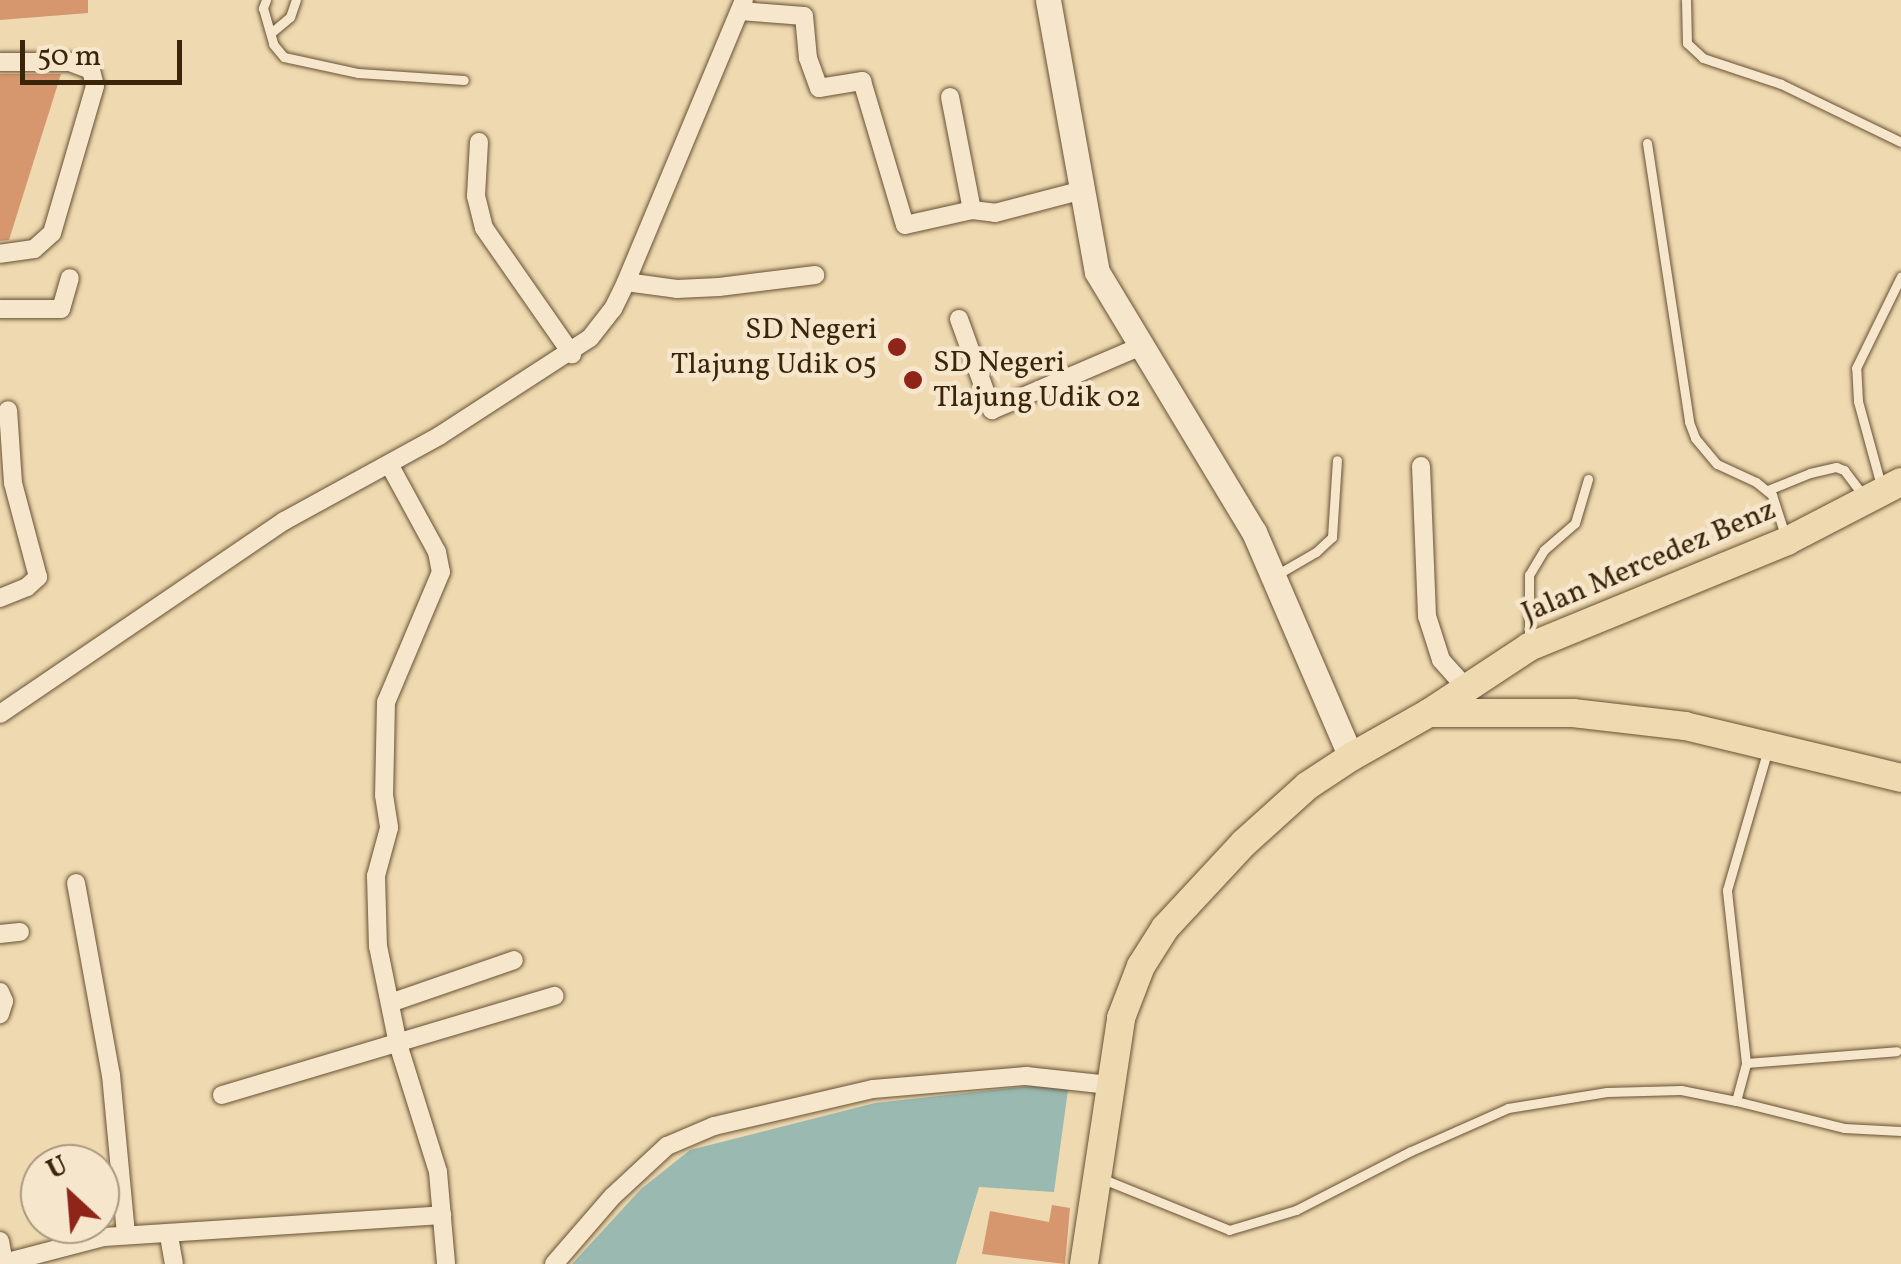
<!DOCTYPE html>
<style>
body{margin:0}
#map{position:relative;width:1901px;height:1264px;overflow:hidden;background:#efd9b0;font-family:Vollkorn,serif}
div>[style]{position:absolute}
.water>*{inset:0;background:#9ab9b1}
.building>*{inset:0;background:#d6966e}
.roads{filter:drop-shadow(0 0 2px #675234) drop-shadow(0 0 2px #675234)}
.lane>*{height:9px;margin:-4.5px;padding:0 4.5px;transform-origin:4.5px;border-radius:4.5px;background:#f5e6cc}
.street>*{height:18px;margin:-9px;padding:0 9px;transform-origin:9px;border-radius:9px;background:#f5e6cc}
.secondary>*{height:25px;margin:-12.5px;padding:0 12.5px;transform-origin:12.5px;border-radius:12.5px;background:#f5e6cc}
.primary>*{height:28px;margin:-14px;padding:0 14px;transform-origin:14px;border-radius:14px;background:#efd9b0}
.dots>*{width:28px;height:28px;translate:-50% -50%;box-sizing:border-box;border:5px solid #f5e6cc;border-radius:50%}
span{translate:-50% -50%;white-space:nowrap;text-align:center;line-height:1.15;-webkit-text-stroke:9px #f5e6cc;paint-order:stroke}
.poi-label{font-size:30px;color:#3a250b}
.right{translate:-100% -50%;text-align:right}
.left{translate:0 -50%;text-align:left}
.street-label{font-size:30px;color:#3a250b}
.north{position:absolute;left:20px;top:1144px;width:100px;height:100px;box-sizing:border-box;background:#f5e6cc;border:2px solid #aa997f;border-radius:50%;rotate:334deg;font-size:28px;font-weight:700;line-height:40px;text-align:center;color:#3a250b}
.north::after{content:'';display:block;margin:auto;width:35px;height:45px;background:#8f2418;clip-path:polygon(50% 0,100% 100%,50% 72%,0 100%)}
.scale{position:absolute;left:20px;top:40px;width:162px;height:45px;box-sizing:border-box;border:5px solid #3a250b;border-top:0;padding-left:12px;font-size:30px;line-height:35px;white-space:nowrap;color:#3a250b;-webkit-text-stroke:8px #f5e6cc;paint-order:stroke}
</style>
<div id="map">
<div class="water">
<div style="clip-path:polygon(1057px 1083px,1068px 1090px,1054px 1192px,979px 1187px,956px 1264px,572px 1264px,641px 1189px,690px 1150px,875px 1103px)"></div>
</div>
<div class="building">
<div style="clip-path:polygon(0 0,88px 0,88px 13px,0 20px)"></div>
<div style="clip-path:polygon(0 74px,61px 74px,9px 240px,0 241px)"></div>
<div style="clip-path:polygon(1052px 1205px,1070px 1208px,1065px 1264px,982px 1254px,990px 1211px,1049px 1222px)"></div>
</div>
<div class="roads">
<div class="lane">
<div style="left:266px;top:0;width:9px;rotate:111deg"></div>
<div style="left:263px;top:8px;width:37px;rotate:74deg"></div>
<div style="left:273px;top:44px;width:17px;rotate:50deg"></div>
<div style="left:284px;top:57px;width:76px;rotate:12.2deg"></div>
<div style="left:358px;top:73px;width:106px;rotate:3.8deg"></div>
<div style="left:1686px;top:0;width:43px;rotate:88.7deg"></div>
<div style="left:1687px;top:43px;width:22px;rotate:43deg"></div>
<div style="left:1703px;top:58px;width:82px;rotate:18.4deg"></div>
<div style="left:1781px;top:84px;width:133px;rotate:25.8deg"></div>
<div style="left:272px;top:32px;width:23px;rotate:-40deg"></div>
<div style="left:290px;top:17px;width:18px;rotate:-71deg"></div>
<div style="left:1647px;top:143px;width:282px;rotate:81.4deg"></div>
<div style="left:1689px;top:422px;width:17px;rotate:69deg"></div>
<div style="left:1695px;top:438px;width:34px;rotate:50deg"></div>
<div style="left:1717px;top:464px;width:43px;rotate:24.8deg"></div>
<div style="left:1756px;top:482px;width:21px;rotate:39deg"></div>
<div style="left:1772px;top:495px;width:45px;rotate:72deg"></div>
<div style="left:1882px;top:489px;width:91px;rotate:-105.3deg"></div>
<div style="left:1858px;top:401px;width:33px;rotate:-93deg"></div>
<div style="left:1856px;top:368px;width:102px;rotate:-63.9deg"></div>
<div style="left:1768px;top:490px;width:45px;rotate:-22deg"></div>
<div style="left:1810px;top:473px;width:27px;rotate:-13deg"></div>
<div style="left:1836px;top:467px;width:9px;rotate:21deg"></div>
<div style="left:1844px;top:470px;width:31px;rotate:53deg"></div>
<div style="left:1278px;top:574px;width:44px;rotate:-30.1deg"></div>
<div style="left:1316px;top:552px;width:22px;rotate:-43deg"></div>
<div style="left:1332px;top:537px;width:77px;rotate:-86.3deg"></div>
<div style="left:1529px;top:644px;width:69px;rotate:-90deg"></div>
<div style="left:1529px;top:575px;width:29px;rotate:-59deg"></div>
<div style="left:1544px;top:550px;width:41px;rotate:-41.1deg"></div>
<div style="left:1575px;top:523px;width:46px;rotate:-73.5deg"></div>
<div style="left:1746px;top:1063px;width:151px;rotate:-4.5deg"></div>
<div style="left:1736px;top:1101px;width:111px;rotate:14deg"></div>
<div style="left:1844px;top:1128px;width:57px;rotate:3deg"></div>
<div style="left:1103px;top:1179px;width:136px;rotate:22deg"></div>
<div style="left:1229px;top:1230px;width:70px;rotate:-16.6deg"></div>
<div style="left:1296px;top:1210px;width:129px;rotate:-27.2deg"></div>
<div style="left:1411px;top:1151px;width:106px;rotate:-23.9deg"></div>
<div style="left:1508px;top:1108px;width:100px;rotate:-9.2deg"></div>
<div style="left:1607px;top:1092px;width:74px;rotate:-1.5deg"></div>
<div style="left:1681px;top:1090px;width:56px;rotate:11.3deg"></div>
<div style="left:1736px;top:1101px;width:39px;rotate:-75deg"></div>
<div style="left:1746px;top:1063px;width:174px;rotate:-96.3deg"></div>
<div style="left:1727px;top:890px;width:144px;rotate:-73.8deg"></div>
</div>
<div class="street">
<div style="left:740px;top:11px;width:64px;rotate:4.5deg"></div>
<div style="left:804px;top:16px;width:42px;rotate:84.6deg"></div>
<div style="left:808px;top:58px;width:32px;rotate:70deg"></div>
<div style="left:819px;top:88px;width:44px;rotate:-9.2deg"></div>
<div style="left:862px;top:81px;width:150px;rotate:73.4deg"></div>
<div style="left:905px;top:225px;width:69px;rotate:-12.6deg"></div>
<div style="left:972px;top:210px;width:23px;rotate:7deg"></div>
<div style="left:995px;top:213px;width:91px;rotate:-14.6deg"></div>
<div style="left:0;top:62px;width:70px"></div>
<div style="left:70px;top:62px;width:22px;rotate:21deg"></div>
<div style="left:91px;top:70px;width:16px;rotate:76deg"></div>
<div style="left:95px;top:86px;width:153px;rotate:106.3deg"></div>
<div style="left:52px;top:233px;width:24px;rotate:138deg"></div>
<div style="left:34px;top:249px;width:34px;rotate:172deg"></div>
<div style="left:950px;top:97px;width:115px;rotate:79deg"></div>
<div style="left:479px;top:142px;width:54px;rotate:93.2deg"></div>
<div style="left:476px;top:196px;width:33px;rotate:76deg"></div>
<div style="left:484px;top:228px;width:154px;rotate:55.1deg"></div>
<div style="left:626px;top:282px;width:51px;rotate:7.8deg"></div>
<div style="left:677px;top:289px;width:42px;rotate:-2.7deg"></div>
<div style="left:719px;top:287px;width:97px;rotate:-7.1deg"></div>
<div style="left:0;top:309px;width:61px"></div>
<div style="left:61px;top:309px;width:32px;rotate:-74deg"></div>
<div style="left:959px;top:319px;width:97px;rotate:70.1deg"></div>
<div style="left:992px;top:410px;width:160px;rotate:-23.2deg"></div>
<div style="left:389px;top:464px;width:100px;rotate:61.4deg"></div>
<div style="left:437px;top:552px;width:20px;rotate:79deg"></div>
<div style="left:441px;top:572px;width:141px;rotate:112.9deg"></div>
<div style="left:386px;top:702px;width:93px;rotate:91.2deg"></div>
<div style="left:384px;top:795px;width:33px;rotate:81deg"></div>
<div style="left:389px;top:828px;width:50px;rotate:105.2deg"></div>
<div style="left:376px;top:876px;width:70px;rotate:88.4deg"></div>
<div style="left:378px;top:946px;width:100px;rotate:78.5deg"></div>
<div style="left:398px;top:1044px;width:134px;rotate:72.6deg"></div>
<div style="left:438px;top:1172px;width:92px;rotate:85deg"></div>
<div style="left:1421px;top:466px;width:150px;rotate:87.7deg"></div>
<div style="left:1427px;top:616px;width:46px;rotate:72.3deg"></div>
<div style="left:1441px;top:660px;width:36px;rotate:48deg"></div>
<div style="left:0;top:598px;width:29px;rotate:-22deg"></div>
<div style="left:27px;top:587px;width:15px;rotate:-42deg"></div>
<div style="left:38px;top:577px;width:97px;rotate:-104.9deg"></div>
<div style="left:13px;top:483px;width:73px;rotate:-93.9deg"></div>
<div style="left:0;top:714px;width:343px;rotate:-34.2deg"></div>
<div style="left:284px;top:521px;width:177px;rotate:-28.7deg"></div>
<div style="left:439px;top:436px;width:180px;rotate:-33deg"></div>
<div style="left:590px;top:338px;width:37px;rotate:-52deg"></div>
<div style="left:613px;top:309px;width:30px;rotate:-64deg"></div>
<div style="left:626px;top:282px;width:306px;rotate:-67.3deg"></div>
<div style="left:76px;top:883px;width:195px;rotate:79.7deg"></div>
<div style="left:111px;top:1075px;width:161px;rotate:84.6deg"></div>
<div style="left:0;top:934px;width:20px;rotate:-6deg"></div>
<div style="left:0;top:992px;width:10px;rotate:66deg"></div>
<div style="left:4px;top:1001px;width:14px;rotate:107deg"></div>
<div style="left:390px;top:1003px;width:131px;rotate:-19.1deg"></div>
<div style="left:222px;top:1095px;width:347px;rotate:-16.6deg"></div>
<div style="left:169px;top:1236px;width:28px;rotate:80deg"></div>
<div style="left:0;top:1241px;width:22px;rotate:80deg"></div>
<div style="left:0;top:1264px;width:107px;rotate:-14.6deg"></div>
<div style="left:104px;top:1237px;width:339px;rotate:-3.7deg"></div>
<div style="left:554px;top:1264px;width:90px;rotate:-49.1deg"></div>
<div style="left:613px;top:1196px;width:74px;rotate:-42.8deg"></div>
<div style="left:667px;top:1146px;width:51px;rotate:-23.1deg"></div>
<div style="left:714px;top:1126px;width:163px;rotate:-13.1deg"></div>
<div style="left:873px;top:1089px;width:154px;rotate:-4.9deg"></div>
<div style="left:1026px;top:1076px;width:84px;rotate:6.1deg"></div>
</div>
<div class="secondary">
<div style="left:1048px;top:0;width:276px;rotate:79.8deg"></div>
<div style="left:1097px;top:272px;width:304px;rotate:58.9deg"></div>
<div style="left:1254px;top:532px;width:245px;rotate:66.7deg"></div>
</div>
<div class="primary">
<div style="left:1429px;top:713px;width:120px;rotate:-33.4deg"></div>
<div style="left:1529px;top:647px;width:279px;rotate:-22.3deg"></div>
<div style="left:1787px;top:541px;width:128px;rotate:-27.4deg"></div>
<div style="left:1084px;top:1264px;width:249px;rotate:-81.4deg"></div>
<div style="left:1121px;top:1018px;width:56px;rotate:-69deg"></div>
<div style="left:1141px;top:966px;width:45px;rotate:-57.7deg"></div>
<div style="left:1165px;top:928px;width:116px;rotate:-47.1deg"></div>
<div style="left:1244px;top:843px;width:85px;rotate:-42.1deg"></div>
<div style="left:1307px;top:786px;width:53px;rotate:-33.4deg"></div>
<div style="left:1351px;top:757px;width:90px;rotate:-29.4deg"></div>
<div style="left:1429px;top:713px;width:144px"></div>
<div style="left:1573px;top:713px;width:113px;rotate:6.6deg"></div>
<div style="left:1685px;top:726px;width:222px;rotate:13.5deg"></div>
</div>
</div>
<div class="dots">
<div style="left:897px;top:347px;background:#8f2418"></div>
<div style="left:913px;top:380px;background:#8f2418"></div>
</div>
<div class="poi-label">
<span class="right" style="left:877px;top:347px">SD Negeri<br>Tlajung Udik 05</span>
<span class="left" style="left:933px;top:380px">SD Negeri<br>Tlajung Udik 02</span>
</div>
<div class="street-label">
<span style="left:1649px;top:562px;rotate:-23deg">Jalan Mercedez Benz</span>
</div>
<div class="north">U</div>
<div class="scale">50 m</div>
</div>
